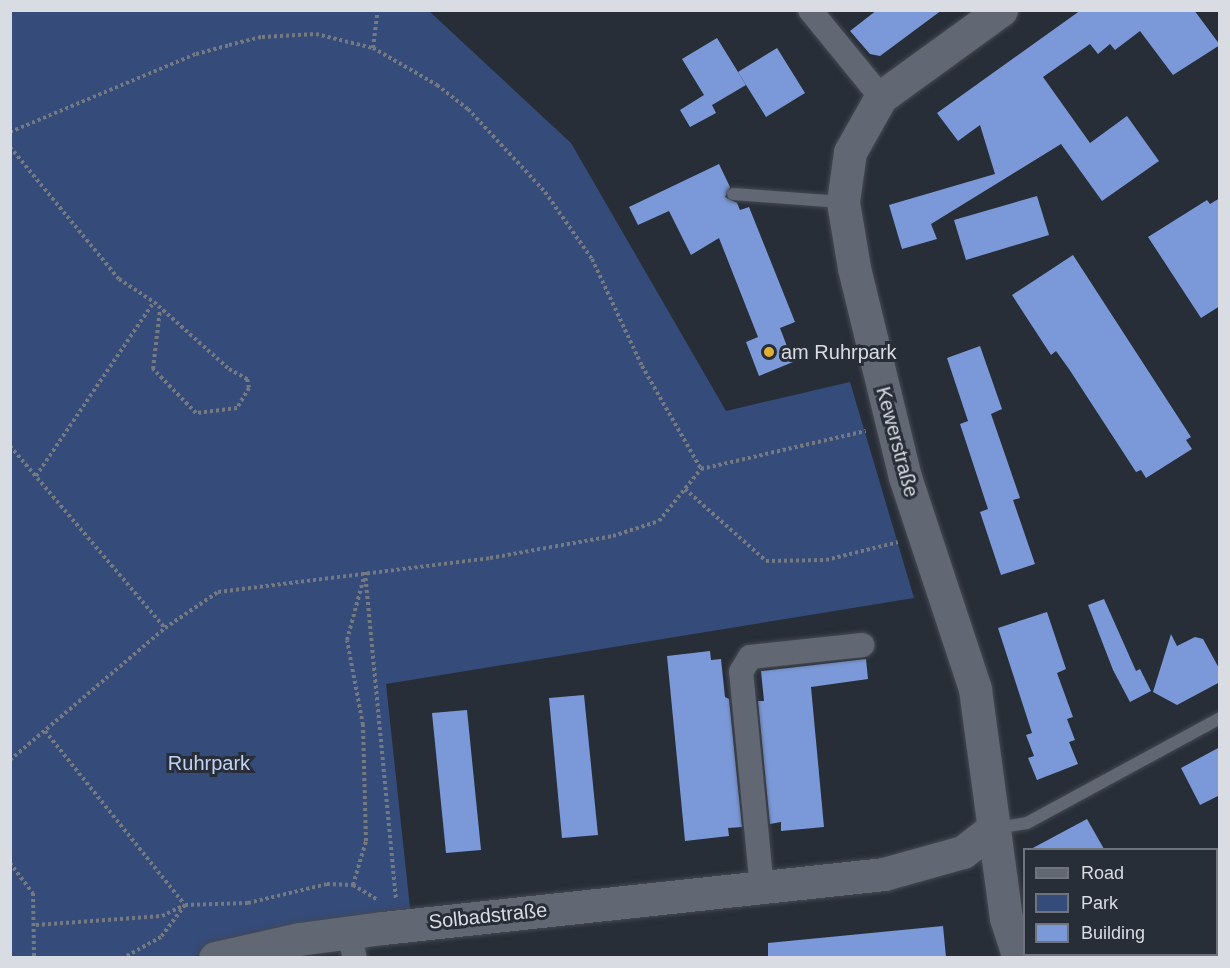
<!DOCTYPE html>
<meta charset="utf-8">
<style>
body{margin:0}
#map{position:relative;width:1230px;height:968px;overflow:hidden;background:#282e38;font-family:Helvetica,sans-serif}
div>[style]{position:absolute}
.green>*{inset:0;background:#354b7a}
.building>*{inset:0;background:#7b99d8}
.path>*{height:4px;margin-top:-2px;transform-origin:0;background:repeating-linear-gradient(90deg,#747982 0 3px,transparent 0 6px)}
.roads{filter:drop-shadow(0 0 2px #454952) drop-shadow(0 0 2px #454952)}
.lane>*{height:12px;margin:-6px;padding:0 6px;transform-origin:6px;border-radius:6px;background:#616773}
.street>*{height:24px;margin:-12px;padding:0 12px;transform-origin:12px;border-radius:12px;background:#616773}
.secondary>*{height:33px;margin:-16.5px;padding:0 16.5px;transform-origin:16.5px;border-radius:16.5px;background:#616773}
.dots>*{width:16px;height:16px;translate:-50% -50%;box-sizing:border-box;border:3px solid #282e38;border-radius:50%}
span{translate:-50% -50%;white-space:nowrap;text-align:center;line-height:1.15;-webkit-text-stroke:6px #282e38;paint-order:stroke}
.poi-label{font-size:20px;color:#d9dce3}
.left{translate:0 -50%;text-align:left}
.street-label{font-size:20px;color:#d9dce3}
.park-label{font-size:20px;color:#c1d2f5}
.frame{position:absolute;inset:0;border:12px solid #d9dce3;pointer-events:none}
.legend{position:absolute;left:1023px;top:848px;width:195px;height:108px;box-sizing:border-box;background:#282e38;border:2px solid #6f747c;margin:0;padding:8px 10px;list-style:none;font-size:18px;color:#d9dce3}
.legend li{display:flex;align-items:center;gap:12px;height:30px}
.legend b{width:30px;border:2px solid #6f747c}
</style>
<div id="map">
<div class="green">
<div style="clip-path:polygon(10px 11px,429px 11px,571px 143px,726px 411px,850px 382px,914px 598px,386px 684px,411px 917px,248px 943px,190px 957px,11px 957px)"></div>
</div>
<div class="building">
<div style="clip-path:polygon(877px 10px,942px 10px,880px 56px,870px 54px,850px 31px)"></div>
<div style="clip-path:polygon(1081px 10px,1194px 10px,1220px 45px,1173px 75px,1140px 31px,1115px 50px,1110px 44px,1098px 54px,1090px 44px,1043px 77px,1090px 143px,1127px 116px,1159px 161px,1102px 201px,1061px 144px,931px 224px,937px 239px,902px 249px,889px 205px,995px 174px,980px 125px,958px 141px,937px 113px)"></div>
<div style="clip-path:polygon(717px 38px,746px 85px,712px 105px,716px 113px,690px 127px,680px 110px,704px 95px,682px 59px)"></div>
<div style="clip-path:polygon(777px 48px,805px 93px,766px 117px,738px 72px)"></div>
<div style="clip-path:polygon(719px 164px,730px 187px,725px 197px,737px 203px,740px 210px,749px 207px,795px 322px,780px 328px,793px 362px,759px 376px,746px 342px,758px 337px,719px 238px,691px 255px,669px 211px,638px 225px,629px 207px)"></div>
<div style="clip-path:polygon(1037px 196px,1049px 235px,966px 260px,954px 220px)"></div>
<div style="clip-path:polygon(1220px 198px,1220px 306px,1201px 318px,1148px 237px,1207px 200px,1210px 204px)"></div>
<div style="clip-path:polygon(1073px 255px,1191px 437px,1186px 440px,1192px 449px,1146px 478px,1141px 470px,1136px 472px,1069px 369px,1056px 351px,1051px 355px,1012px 295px)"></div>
<div style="clip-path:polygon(980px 346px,1002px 409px,991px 414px,1020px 498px,1013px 500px,1035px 564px,1001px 575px,980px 512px,988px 509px,960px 424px,968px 421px,947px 358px)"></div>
<div style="clip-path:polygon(1104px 599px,1136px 671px,1140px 669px,1151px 691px,1130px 702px,1113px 670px,1088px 605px)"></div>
<div style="clip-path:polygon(1047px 612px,1066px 669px,1057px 673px,1073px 717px,1067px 719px,1075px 740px,1069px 742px,1078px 764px,1037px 780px,1028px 758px,1034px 756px,1026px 735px,1032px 733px,998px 628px)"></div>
<div style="clip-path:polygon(1171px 634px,1177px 646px,1195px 637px,1203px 639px,1220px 670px,1220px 682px,1177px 705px,1153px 692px)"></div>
<div style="clip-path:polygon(710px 651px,711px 660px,721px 659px,725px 697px,729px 699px,742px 827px,728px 828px,729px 836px,685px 841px,667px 656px)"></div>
<div style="clip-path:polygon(866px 659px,868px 679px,811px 687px,824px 827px,781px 831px,781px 822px,770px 824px,758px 701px,764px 701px,761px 671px)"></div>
<div style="clip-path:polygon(584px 695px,598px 835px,562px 838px,549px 698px)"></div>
<div style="clip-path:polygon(467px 710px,481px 850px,446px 853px,432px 713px)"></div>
<div style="clip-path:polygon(1220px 747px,1220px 795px,1200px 805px,1181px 768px)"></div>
<div style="clip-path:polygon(1087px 819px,1104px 849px,1031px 849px)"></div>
<div style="clip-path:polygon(943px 926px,946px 957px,768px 957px,768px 943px)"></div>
</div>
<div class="path">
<div style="left:373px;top:48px;width:38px;rotate:-83deg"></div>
<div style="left:10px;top:132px;width:202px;rotate:-22.8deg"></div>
<div style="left:196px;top:54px;width:34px;rotate:-15deg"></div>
<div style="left:229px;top:45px;width:34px;rotate:-14deg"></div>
<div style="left:262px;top:37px;width:54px;rotate:-3.2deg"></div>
<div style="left:316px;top:34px;width:59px;rotate:13.8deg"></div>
<div style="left:373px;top:48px;width:74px;rotate:30deg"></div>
<div style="left:437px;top:85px;width:39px;rotate:38deg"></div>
<div style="left:468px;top:109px;width:113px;rotate:47.1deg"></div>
<div style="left:545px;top:192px;width:82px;rotate:55deg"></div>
<div style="left:592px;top:259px;width:118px;rotate:65deg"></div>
<div style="left:642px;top:366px;width:119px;rotate:60.2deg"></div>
<div style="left:10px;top:147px;width:171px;rotate:50.5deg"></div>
<div style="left:119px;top:279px;width:42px;rotate:33.3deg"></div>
<div style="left:10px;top:446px;width:239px;rotate:49.6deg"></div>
<div style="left:36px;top:476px;width:210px;rotate:-55.9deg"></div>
<div style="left:154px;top:302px;width:101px;rotate:41.8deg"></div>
<div style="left:229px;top:369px;width:21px;rotate:29deg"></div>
<div style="left:247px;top:379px;width:9px;rotate:77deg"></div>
<div style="left:249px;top:388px;width:23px;rotate:121deg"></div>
<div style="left:237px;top:408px;width:41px;rotate:173deg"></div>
<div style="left:196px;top:413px;width:62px;rotate:-134.3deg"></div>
<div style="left:153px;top:369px;width:60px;rotate:-83.3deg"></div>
<div style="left:685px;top:489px;width:108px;rotate:41.6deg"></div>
<div style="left:766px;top:561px;width:60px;rotate:-1deg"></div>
<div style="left:826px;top:560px;width:74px;rotate:-14deg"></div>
<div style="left:365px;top:572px;width:329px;rotate:84.6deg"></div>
<div style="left:45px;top:731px;width:223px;rotate:51.2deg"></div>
<div style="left:185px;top:905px;width:40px;rotate:127deg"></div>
<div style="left:161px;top:937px;width:43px;rotate:151.1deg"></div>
<div style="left:10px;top:760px;width:204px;rotate:-40.4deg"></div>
<div style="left:165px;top:628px;width:64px;rotate:-34.2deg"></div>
<div style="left:218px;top:592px;width:274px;rotate:-7.1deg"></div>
<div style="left:490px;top:558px;width:125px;rotate:-10.1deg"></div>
<div style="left:613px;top:536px;width:48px;rotate:-18.1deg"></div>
<div style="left:659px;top:521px;width:67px;rotate:-51.1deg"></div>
<div style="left:701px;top:469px;width:169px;rotate:-13deg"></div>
<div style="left:10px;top:863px;width:38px;rotate:53deg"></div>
<div style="left:33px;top:893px;width:65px;rotate:89.1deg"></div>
<div style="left:353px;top:885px;width:46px;rotate:-73.5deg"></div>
<div style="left:366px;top:841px;width:116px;rotate:-91.5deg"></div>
<div style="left:363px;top:725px;width:86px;rotate:-100.7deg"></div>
<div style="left:347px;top:640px;width:65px;rotate:-74.9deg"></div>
<div style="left:36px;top:925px;width:126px;rotate:-4.1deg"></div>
<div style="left:162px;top:916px;width:25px;rotate:-26deg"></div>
<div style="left:185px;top:905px;width:63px;rotate:-1.8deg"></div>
<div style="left:248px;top:903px;width:81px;rotate:-13.5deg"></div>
<div style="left:327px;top:884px;width:26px;rotate:2deg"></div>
<div style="left:353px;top:885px;width:29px;rotate:31deg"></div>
</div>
<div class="roads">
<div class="lane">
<div style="left:733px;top:194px;width:109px;rotate:4.2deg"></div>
<div style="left:996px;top:828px;width:31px;rotate:-9deg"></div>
<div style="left:1027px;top:823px;width:220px;rotate:-28.5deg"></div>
</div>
<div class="street">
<div style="left:810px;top:10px;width:112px;rotate:50.8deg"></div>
<div style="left:762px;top:889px;width:218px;rotate:-95.5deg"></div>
<div style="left:741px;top:672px;width:17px;rotate:-59deg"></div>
<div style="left:750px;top:657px;width:113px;rotate:-6.1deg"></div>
<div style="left:349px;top:933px;width:26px;rotate:77deg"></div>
</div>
<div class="secondary">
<div style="left:1001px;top:10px;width:148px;rotate:144.1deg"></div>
<div style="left:881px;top:97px;width:63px;rotate:119.4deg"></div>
<div style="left:850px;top:152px;width:50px;rotate:98deg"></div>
<div style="left:843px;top:202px;width:67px;rotate:80.5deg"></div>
<div style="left:854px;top:268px;width:215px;rotate:76.3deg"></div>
<div style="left:905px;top:477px;width:223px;rotate:71.7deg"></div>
<div style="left:975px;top:689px;width:231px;rotate:82.3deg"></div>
<div style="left:1006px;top:918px;width:42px;rotate:72deg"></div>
<div style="left:215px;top:958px;width:86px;rotate:-12.7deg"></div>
<div style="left:299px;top:939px;width:85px;rotate:-7.5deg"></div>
<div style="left:383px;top:928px;width:504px;rotate:-6.15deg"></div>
<div style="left:884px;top:874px;width:82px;rotate:-15.6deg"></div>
<div style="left:963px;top:852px;width:37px;rotate:-38deg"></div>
</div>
</div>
<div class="dots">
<div style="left:769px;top:352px;background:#e2af34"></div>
</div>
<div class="poi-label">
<span class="left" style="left:781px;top:352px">am Ruhrpark</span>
</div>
<div class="street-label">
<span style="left:897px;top:442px;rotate:75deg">Kewerstraße</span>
<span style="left:488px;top:916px;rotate:-6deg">Solbadstraße</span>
</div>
<div class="park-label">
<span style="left:209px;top:763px">Ruhrpark</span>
</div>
<div class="frame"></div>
<ul class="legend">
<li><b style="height:8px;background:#616773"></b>Road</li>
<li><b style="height:16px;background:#354b7a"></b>Park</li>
<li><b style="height:16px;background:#7b99d8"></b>Building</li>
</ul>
</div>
